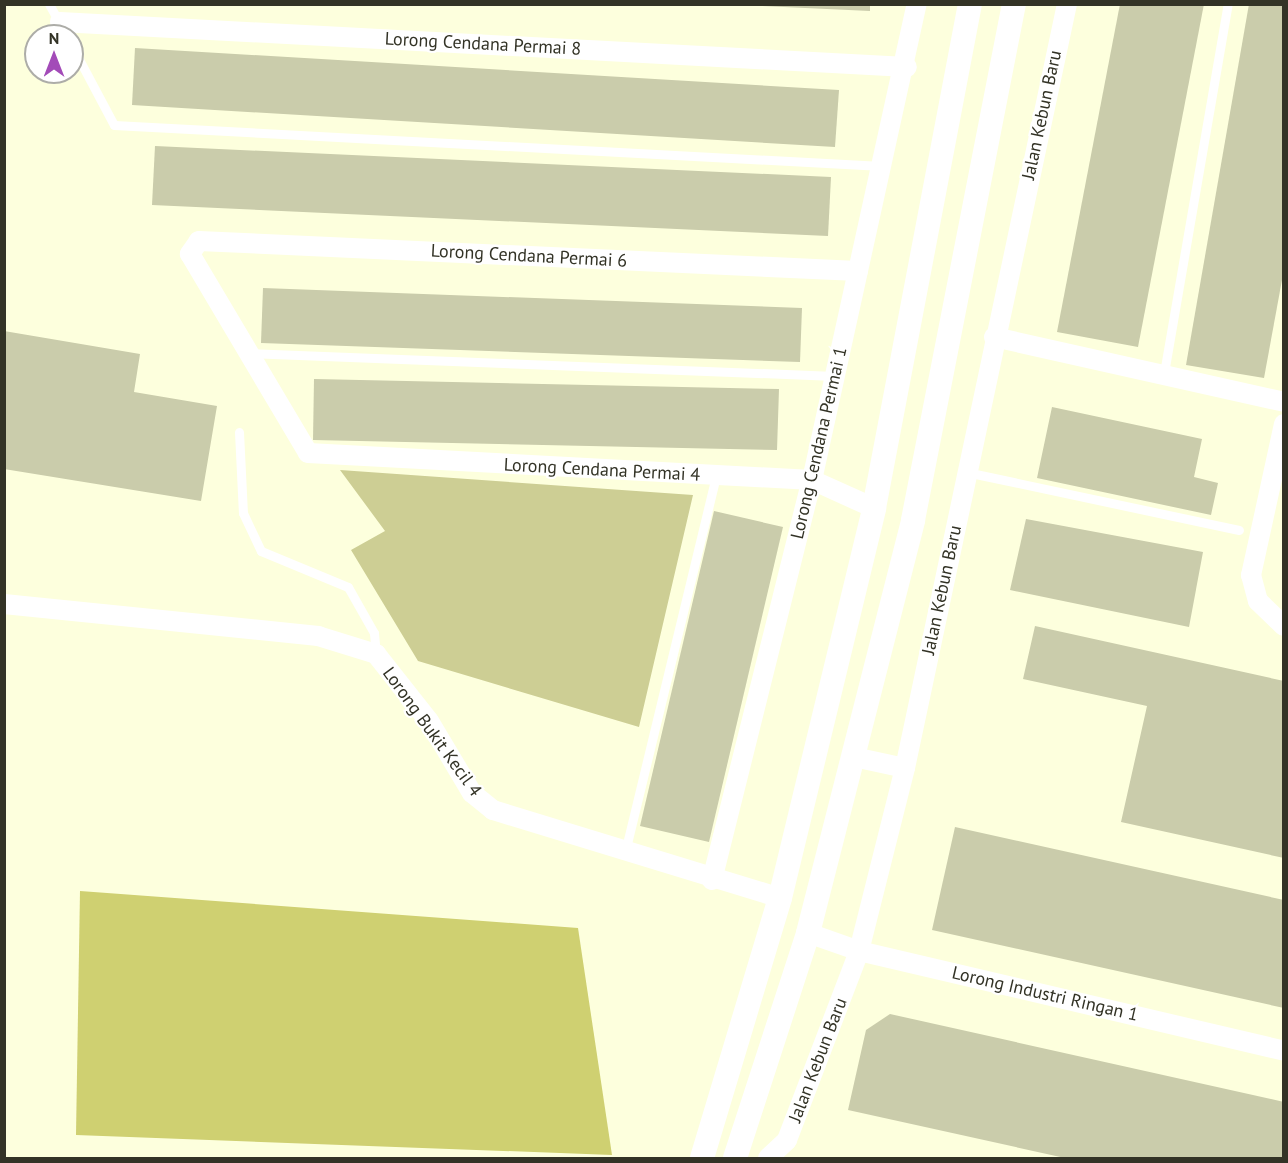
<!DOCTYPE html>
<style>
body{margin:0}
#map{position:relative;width:1288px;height:1163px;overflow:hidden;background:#fdffdd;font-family:"PT Sans",sans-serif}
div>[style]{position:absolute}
.green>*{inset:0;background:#cdce94}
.forest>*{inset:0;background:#cfd071}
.building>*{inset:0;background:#caccab}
.service>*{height:9px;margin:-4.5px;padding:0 4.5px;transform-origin:4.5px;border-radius:4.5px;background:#fff}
.minor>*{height:20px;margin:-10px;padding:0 10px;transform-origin:10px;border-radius:10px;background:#fff}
.tertiary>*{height:24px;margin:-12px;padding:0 12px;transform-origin:12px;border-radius:12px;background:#fff}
span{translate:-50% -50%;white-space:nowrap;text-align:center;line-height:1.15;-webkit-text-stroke:4.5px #fff;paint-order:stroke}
.street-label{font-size:18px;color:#333326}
.frame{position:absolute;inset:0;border:6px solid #333326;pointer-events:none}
.north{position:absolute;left:24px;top:24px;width:60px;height:60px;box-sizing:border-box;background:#fff;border:2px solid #adada8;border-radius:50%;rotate:0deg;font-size:16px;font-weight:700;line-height:24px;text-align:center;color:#333326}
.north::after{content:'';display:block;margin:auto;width:21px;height:27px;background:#a34bb8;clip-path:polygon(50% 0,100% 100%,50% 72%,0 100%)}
</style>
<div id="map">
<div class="green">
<div style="clip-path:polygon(340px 470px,693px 495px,639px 727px,418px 661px,351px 550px,385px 531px)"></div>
</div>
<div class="forest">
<div style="clip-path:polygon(80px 891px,578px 928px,612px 1155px,76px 1135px)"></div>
</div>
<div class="building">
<div style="clip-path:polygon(720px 4px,870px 4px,870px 11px)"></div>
<div style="clip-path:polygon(1120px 4px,1204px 4px,1138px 347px,1057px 332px)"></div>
<div style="clip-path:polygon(1249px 4px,1284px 4px,1284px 269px,1264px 378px,1186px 365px)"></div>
<div style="clip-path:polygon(135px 48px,839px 90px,835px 147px,132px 105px)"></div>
<div style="clip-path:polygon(155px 146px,831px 177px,828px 236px,152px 205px)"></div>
<div style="clip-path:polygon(263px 288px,802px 308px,800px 362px,261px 343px)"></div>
<div style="clip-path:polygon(4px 331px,140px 354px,134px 392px,217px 406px,201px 501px,4px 469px)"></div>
<div style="clip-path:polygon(314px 379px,779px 389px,777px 450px,313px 440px)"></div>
<div style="clip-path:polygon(1052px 407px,1202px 439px,1194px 477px,1218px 483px,1211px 515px,1037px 478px)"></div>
<div style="clip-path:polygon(714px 511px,783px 527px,709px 842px,640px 826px)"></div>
<div style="clip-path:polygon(1026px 519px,1203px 552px,1189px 627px,1010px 590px)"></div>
<div style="clip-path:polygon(1035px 626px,1284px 681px,1284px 858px,1121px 822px,1147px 706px,1023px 679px)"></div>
<div style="clip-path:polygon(955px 827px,1284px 900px,1284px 1008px,932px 930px)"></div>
<div style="clip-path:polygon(890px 1014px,1284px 1102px,1284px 1158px,1065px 1158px,848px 1110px,866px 1030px)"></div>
</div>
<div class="service">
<div style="left:49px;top:4px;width:37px;rotate:61deg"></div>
<div style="left:72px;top:46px;width:89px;rotate:62deg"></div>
<div style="left:114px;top:125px;width:769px;rotate:3.06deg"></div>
<div style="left:248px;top:353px;width:587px;rotate:2.24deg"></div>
<div style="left:1164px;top:373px;width:375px;rotate:-80.2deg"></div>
<div style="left:239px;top:432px;width:81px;rotate:87.2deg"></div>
<div style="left:243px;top:513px;width:42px;rotate:64.7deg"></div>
<div style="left:261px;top:551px;width:94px;rotate:22.5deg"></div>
<div style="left:348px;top:587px;width:53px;rotate:60.5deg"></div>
<div style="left:374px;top:633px;width:21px;rotate:85deg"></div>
<div style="left:966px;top:472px;width:279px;rotate:12deg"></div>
<div style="left:625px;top:852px;width:387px;rotate:-76.4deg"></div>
</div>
<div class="minor">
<div style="left:60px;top:22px;width:848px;rotate:3.04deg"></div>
<div style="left:858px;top:271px;width:660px;rotate:-177.39deg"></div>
<div style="left:199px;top:241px;width:16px;rotate:125deg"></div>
<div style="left:190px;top:254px;width:231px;rotate:59.3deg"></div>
<div style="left:308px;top:453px;width:505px;rotate:3.07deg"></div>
<div style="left:812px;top:480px;width:68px;rotate:24.3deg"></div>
<div style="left:994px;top:337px;width:297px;rotate:12.6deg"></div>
<div style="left:1284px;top:424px;width:155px;rotate:102.3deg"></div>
<div style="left:1251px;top:575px;width:27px;rotate:75deg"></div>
<div style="left:1258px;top:601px;width:36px;rotate:44deg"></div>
<div style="left:4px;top:604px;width:316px;rotate:5.8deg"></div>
<div style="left:318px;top:636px;width:61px;rotate:17.2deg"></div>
<div style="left:376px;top:654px;width:85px;rotate:51.7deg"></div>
<div style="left:429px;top:721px;width:84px;rotate:59.2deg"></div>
<div style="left:472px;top:793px;width:27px;rotate:39deg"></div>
<div style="left:493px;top:810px;width:300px;rotate:17deg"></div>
<div style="left:854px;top:757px;width:52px;rotate:12.2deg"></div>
<div style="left:712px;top:880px;width:412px;rotate:-76deg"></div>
<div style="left:812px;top:480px;width:487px;rotate:-77.6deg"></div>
<div style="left:808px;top:933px;width:54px;rotate:19.4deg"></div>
<div style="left:859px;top:951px;width:437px;rotate:13.2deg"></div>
<div style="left:768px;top:1158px;width:26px;rotate:-43deg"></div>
<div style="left:787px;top:1140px;width:202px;rotate:-69.1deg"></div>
<div style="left:859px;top:951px;width:189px;rotate:-75.9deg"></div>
<div style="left:905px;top:768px;width:781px;rotate:-78.03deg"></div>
</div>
<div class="tertiary">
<div style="left:702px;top:1158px;width:271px;rotate:-73.3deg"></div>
<div style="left:780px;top:898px;width:401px;rotate:-76.4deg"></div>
<div style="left:874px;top:508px;width:513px;rotate:-79.22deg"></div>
<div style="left:735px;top:1158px;width:237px;rotate:-72deg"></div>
<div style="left:808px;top:933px;width:426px;rotate:-75.7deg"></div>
<div style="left:913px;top:520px;width:526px;rotate:-78.93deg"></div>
</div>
<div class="street-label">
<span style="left:483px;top:44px;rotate:3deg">Lorong Cendana Permai 8</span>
<span style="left:1042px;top:115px;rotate:-78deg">Jalan Kebun Baru</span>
<span style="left:529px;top:256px;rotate:3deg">Lorong Cendana Permai 6</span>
<span style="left:819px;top:443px;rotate:-77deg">Lorong Cendana Permai 1</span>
<span style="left:602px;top:470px;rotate:3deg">Lorong Cendana Permai 4</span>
<span style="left:942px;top:590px;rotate:-78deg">Jalan Kebun Baru</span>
<span style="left:432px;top:732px;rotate:54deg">Lorong Bukit Kecil 4</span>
<span style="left:1045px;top:994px;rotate:13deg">Lorong Industri Ringan 1</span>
<span style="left:818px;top:1060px;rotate:-69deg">Jalan Kebun Baru</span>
</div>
<div class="frame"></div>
<div class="north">N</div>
</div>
